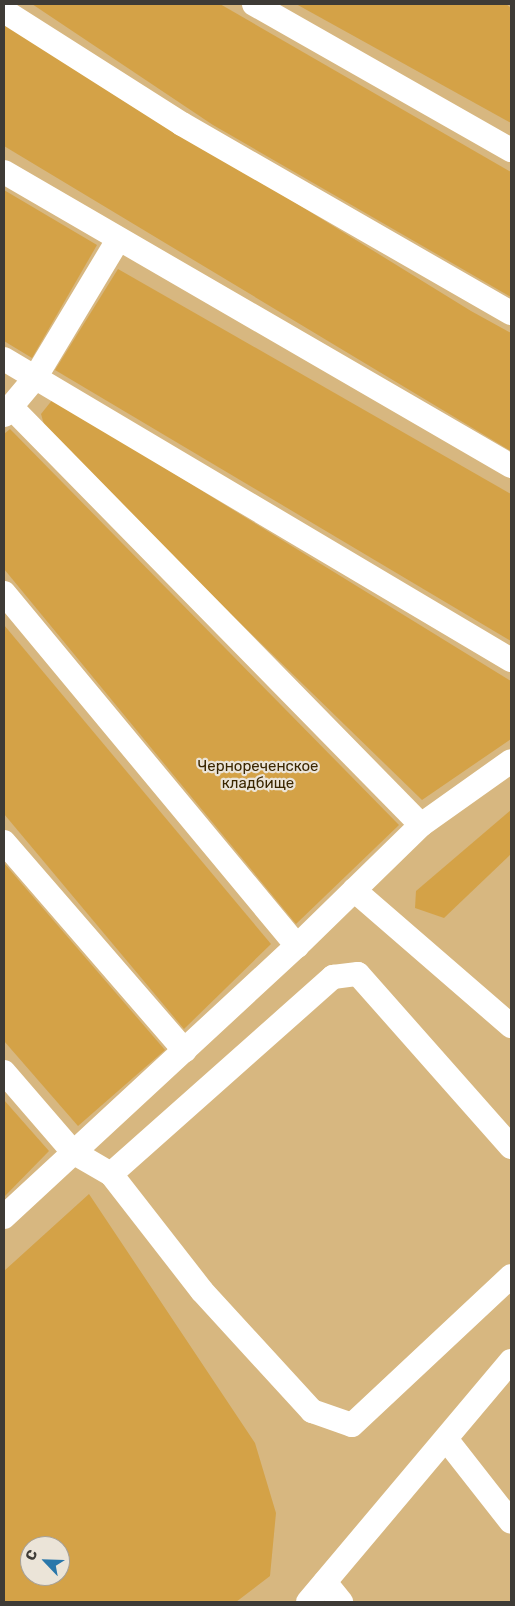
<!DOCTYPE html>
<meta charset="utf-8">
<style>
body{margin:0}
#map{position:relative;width:515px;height:1606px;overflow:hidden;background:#ebe4d8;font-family:Rubik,sans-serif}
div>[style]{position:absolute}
.green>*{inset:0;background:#d7b780}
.forest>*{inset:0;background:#d4a247}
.minor>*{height:24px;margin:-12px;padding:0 12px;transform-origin:12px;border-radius:12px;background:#fff}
span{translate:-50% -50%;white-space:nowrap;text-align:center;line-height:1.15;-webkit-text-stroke:4.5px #ebe4d8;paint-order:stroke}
.park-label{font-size:15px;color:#3a2600}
.frame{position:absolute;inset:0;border:5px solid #3e3b36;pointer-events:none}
.north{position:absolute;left:20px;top:1536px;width:50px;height:50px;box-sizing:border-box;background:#ebe4d8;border:1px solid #a6a097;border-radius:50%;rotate:294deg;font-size:14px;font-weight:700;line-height:20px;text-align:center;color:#3e3b36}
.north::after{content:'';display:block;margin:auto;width:18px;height:22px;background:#2a77aa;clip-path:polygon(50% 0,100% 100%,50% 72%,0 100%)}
</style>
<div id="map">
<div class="green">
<div style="clip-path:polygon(evenodd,4px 4px,511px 4px,511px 1602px,4px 1602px,4px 4px,30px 1546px,60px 1546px,60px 1576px,30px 1576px,30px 1546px)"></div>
</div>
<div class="forest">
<div style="clip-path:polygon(32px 4px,220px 4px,511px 172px,511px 297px,213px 125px)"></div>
<div style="clip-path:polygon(296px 4px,506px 4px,511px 8px,511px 123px)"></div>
<div style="clip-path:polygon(4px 23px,471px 311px,511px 333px,511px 451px,4px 146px)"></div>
<div style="clip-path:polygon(4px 190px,97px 245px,32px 358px,4px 341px)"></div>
<div style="clip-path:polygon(118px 269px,511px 494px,511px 641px,55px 370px)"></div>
<div style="clip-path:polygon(53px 399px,511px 681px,511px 739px,422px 800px,47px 435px,41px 414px)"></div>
<div style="clip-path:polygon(10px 429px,399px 825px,296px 924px,4px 569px,4px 434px)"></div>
<div style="clip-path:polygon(4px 625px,271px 944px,184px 1029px,4px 814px)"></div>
<div style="clip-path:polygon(511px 810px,511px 854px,444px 918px,415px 908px,416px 891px)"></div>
<div style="clip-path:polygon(4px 863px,165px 1050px,78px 1126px,4px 1041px)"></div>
<div style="clip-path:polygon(4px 1100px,49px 1151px,4px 1197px)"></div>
<div style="clip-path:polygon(evenodd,89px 1194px,255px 1443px,276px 1513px,270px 1576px,236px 1602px,4px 1602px,4px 1271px,89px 1194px,30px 1546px,60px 1546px,60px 1576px,30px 1576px,30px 1546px)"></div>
</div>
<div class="minor">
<div style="left:254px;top:4px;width:296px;rotate:29.6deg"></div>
<div style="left:4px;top:11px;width:211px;rotate:32.4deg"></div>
<div style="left:182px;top:124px;width:379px;rotate:29.9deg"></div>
<div style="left:4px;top:172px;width:586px;rotate:30.11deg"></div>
<div style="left:4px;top:359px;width:590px;rotate:30.7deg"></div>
<div style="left:12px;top:408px;width:584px;rotate:45.55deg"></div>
<div style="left:4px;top:415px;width:48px;rotate:-50deg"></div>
<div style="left:35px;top:378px;width:161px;rotate:-59deg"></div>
<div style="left:4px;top:593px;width:459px;rotate:50.3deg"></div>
<div style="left:4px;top:842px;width:276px;rotate:49.1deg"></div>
<div style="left:354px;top:890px;width:208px;rotate:40.9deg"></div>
<div style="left:4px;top:1072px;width:106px;rotate:49.2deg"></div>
<div style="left:73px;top:1152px;width:44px;rotate:30.1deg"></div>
<div style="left:111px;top:1174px;width:148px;rotate:52.1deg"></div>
<div style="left:202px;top:1291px;width:163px;rotate:47.5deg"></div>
<div style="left:312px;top:1411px;width:42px;rotate:19.3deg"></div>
<div style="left:352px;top:1425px;width:218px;rotate:-43.1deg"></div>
<div style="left:111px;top:1174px;width:297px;rotate:-41.6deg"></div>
<div style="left:333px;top:977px;width:25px;rotate:-7deg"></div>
<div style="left:358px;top:974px;width:231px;rotate:48.5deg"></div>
<div style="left:4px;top:1217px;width:399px;rotate:-42.8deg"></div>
<div style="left:297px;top:946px;width:173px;rotate:-44.3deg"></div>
<div style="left:421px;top:825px;width:110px;rotate:-35.4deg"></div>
<div style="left:446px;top:1439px;width:105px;rotate:51.9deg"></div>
<div style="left:325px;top:1582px;width:26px;rotate:51deg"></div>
<div style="left:308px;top:1602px;width:315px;rotate:-49.9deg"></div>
</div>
<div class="park-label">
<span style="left:258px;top:775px">Чернореченское<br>кладбище</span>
</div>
<div class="frame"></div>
<div class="north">С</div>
</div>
